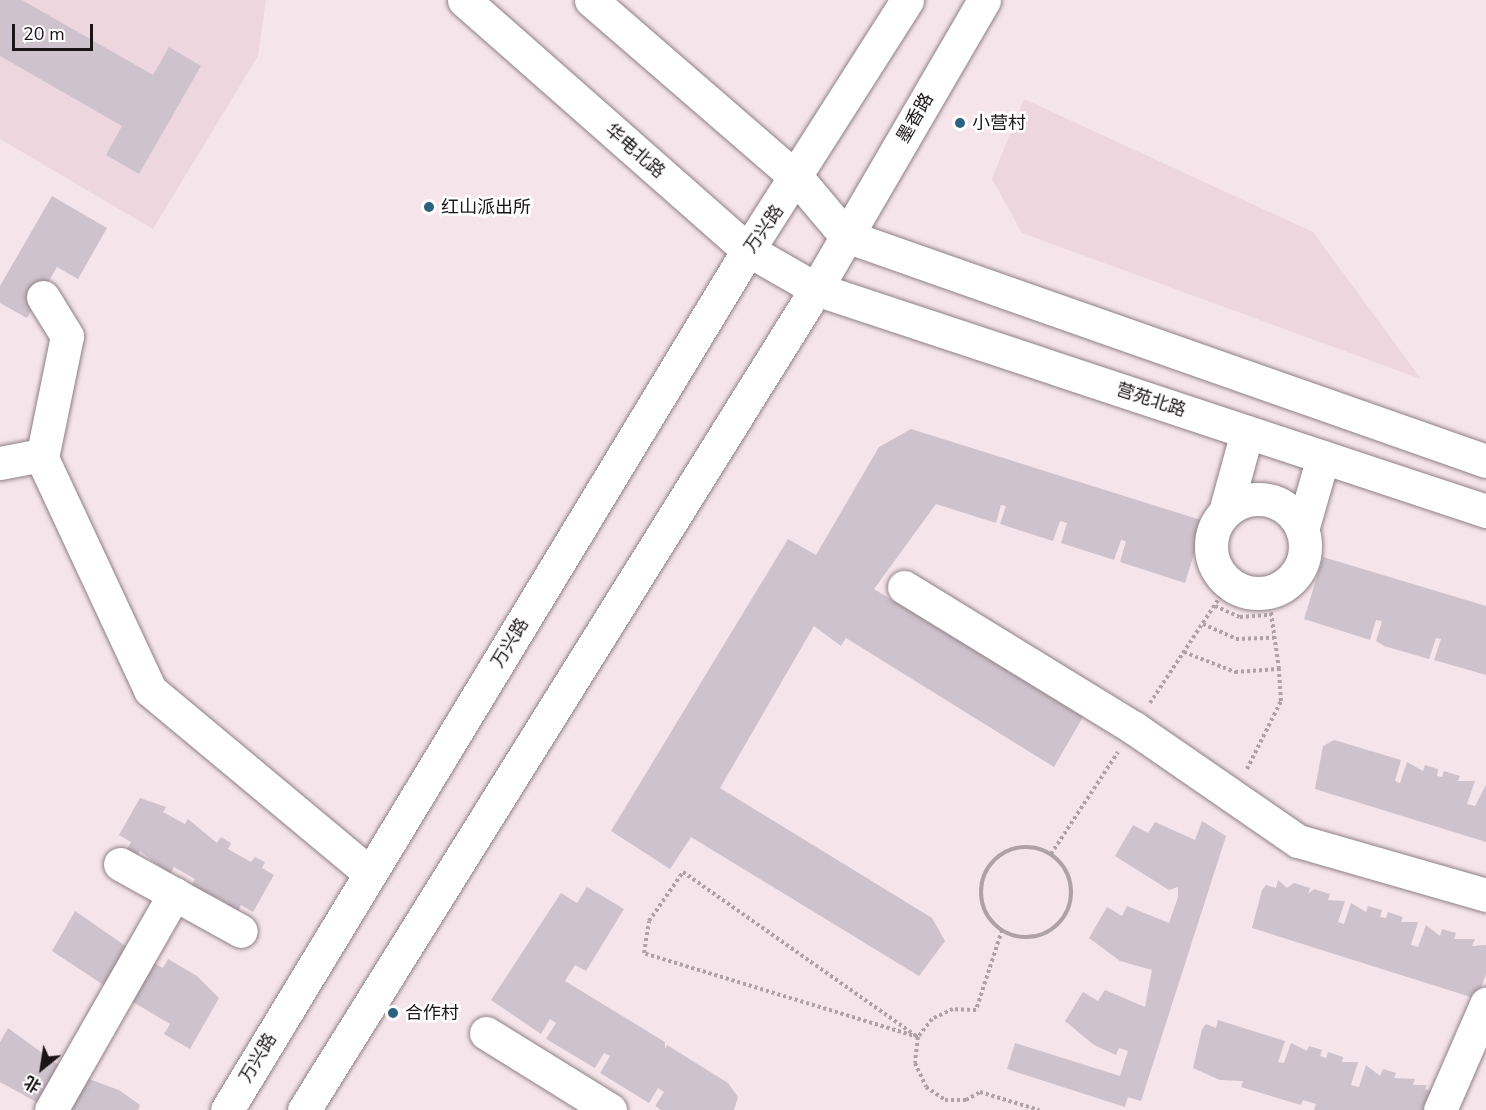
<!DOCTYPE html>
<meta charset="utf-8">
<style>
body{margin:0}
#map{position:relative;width:1486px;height:1110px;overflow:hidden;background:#f5e5ea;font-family:"Nunito Sans","Noto Sans SC",sans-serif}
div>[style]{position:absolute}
.built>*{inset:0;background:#eed6de}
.building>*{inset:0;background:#cec2cc}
.path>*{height:4px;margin-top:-2px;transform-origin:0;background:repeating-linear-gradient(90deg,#aea2a6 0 3px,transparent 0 6px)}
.path>.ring{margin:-2px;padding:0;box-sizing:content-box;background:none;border:4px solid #aea2a6;border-radius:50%}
.roads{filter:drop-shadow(0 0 2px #8f8085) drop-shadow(0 0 2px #8f8085)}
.minor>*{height:33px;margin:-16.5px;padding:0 16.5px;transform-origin:16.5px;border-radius:16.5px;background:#fff}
.minor>.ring{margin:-16.5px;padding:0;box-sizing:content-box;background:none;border:33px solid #fff;border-radius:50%}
.major>*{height:33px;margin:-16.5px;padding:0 16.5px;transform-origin:16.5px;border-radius:16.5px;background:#fff}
.dots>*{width:16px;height:16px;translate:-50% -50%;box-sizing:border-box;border:3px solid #fff;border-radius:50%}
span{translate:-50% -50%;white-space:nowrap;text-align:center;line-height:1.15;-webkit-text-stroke:5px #fff;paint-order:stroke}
.street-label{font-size:18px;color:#1b1517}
.poi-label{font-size:18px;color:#1b1517}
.left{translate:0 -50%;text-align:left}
.north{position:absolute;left:12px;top:1038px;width:60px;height:60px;-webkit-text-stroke:4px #fff;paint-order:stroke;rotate:210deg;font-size:16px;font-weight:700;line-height:24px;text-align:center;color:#1b1517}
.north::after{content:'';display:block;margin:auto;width:21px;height:27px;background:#1b1517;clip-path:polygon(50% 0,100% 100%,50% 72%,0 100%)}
.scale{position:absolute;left:12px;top:24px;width:81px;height:27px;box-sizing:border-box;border:3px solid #1b1517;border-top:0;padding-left:8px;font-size:18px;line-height:21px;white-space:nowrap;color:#1b1517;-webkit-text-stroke:4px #fff;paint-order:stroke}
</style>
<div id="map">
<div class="built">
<div style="clip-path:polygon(0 0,266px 0,258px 56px,153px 229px,0 139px)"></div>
<div style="clip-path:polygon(1024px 99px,1313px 232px,1421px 379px,1022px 233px,992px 179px)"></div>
</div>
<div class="building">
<div style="clip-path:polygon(0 0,22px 0,153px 75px,169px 47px,201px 66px,139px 174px,106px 155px,122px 126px,0 56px)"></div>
<div style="clip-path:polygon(52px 196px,107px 228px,78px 279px,57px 267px,27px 318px,0 303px,0 286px)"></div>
<div style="clip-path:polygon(911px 429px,1204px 521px,1185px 583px,1120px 562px,1126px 541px,1121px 540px,1114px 560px,1061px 543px,1067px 523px,1060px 521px,1053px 541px,1000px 524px,1006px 506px,1001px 505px,996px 523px,936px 504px,874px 589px,1083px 717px,1054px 767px,846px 638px,841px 646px,814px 626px,720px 788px,932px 918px,945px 941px,919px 976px,691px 837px,670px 869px,611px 831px,788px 539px,816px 555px,879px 447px)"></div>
<div style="clip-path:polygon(1323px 557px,1486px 606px,1486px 675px,1434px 660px,1441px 639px,1436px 638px,1429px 659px,1384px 646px,1376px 641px,1382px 621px,1376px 620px,1370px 640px,1304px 619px)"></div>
<div style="clip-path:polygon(1334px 740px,1401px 760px,1395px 781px,1400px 783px,1407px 762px,1423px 771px,1425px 765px,1438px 769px,1437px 776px,1442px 777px,1444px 771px,1460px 776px,1458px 781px,1475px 781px,1467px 804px,1475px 806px,1486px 785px,1486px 842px,1315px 789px,1323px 746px)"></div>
<div style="clip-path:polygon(140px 798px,166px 807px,163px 812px,185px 824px,188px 819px,217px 843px,221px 837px,231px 843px,228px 849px,251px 862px,255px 857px,265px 862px,262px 868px,274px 875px,253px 912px,241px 905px,237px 913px,226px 907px,228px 903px,191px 886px,195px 879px,174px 867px,170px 874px,140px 851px,138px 855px,127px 849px,131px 842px,119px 835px)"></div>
<div style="clip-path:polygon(1202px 821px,1226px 836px,1141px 1101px,1128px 1097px,1125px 1107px,1007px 1069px,1015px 1043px,1120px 1076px,1128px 1051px,1119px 1048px,1116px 1055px,1094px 1045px,1065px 1021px,1083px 992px,1098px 1001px,1105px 990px,1145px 1007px,1152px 970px,1120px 961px,1089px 938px,1107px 907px,1122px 916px,1127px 906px,1169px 923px,1178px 897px,1178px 887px,1169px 890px,1115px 856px,1133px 825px,1148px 833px,1155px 822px,1195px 840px)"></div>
<div style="clip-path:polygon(1278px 880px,1287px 888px,1294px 883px,1310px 888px,1308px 894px,1314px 889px,1330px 894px,1328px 900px,1345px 901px,1338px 922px,1344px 924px,1351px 903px,1366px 912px,1368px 906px,1382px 910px,1380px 917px,1386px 918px,1388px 912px,1403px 917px,1401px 922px,1418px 922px,1411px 945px,1418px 947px,1426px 925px,1440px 936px,1442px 929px,1456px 933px,1454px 939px,1475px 939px,1472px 946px,1486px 945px,1486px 974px,1477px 999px,1252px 928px,1262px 890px,1266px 885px,1276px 888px)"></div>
<div style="clip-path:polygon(587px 887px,624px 909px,586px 971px,575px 965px,565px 981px,665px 1042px,665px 1049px,667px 1045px,728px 1083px,738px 1097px,734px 1110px,661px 1110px,655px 1106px,664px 1092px,658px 1088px,649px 1103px,600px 1073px,610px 1056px,604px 1053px,595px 1068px,546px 1039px,556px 1023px,550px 1019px,541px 1034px,491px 1000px,561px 893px,577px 903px)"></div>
<div style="clip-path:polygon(75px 911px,127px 947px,105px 986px,52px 951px)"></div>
<div style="clip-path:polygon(168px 959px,197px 976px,219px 998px,190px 1049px,164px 1034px,170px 1024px,128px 999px,150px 961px,163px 968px)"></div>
<div style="clip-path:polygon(1218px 1020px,1285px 1041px,1278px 1062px,1284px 1063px,1291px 1043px,1307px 1051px,1309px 1046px,1322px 1050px,1320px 1056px,1326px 1058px,1328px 1052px,1343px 1057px,1342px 1062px,1358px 1062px,1351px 1085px,1359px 1087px,1366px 1065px,1380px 1076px,1383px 1069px,1396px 1073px,1394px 1078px,1415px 1079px,1413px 1085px,1427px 1085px,1425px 1089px,1432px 1091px,1429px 1110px,1314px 1110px,1316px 1104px,1303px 1100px,1301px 1105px,1241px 1087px,1243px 1081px,1220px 1080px,1193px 1068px,1202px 1029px,1206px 1024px,1216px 1028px)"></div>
<div style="clip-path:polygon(8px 1028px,60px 1066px,38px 1103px,0 1082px,0 1042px)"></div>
<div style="clip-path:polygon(83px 1077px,119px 1090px,140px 1105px,138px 1110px,64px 1110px)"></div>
</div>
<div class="path">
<div style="left:1215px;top:606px;width:27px;rotate:24deg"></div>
<div style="left:1240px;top:617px;width:31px;rotate:-4deg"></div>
<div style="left:1203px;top:624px;width:36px;rotate:24deg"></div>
<div style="left:1236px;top:639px;width:38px;rotate:-2deg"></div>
<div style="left:1184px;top:652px;width:55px;rotate:21.4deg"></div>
<div style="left:1235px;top:672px;width:44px;rotate:-3.9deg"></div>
<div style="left:1279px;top:669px;width:78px;rotate:-98.1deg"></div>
<div style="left:1150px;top:703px;width:144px;rotate:-56.6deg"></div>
<div style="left:1247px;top:769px;width:76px;rotate:-63.4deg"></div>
<div style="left:1281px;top:701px;width:32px;rotate:-94deg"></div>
<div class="ring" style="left:981px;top:847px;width:86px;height:86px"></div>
<div style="left:1051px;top:854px;width:122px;rotate:-56.7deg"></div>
<div style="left:683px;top:872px;width:287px;rotate:35.1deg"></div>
<div style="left:918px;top:1037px;width:287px;rotate:-163deg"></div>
<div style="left:644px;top:953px;width:32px;rotate:-81deg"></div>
<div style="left:649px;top:921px;width:60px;rotate:-55.2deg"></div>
<div style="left:1002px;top:930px;width:84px;rotate:108deg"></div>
<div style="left:976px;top:1010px;width:23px;rotate:-178deg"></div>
<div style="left:953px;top:1009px;width:23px;rotate:155deg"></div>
<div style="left:932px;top:1019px;width:23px;rotate:128deg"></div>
<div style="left:918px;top:1037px;width:26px;rotate:97deg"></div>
<div style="left:915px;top:1063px;width:26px;rotate:65deg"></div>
<div style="left:926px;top:1087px;width:23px;rotate:34deg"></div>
<div style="left:945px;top:1100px;width:21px"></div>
<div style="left:966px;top:1100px;width:16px;rotate:-30deg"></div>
<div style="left:980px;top:1092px;width:62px;rotate:17deg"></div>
</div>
<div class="roads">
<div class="minor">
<div style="left:43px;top:297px;width:46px;rotate:58.4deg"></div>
<div style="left:67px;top:336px;width:125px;rotate:101.6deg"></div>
<div style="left:42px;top:458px;width:256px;rotate:65deg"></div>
<div style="left:150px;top:690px;width:286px;rotate:39.8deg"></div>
<div style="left:0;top:463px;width:37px;rotate:-11deg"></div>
<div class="ring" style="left:1211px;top:499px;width:61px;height:61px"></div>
<div style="left:1225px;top:512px;width:83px;rotate:-74.6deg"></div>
<div style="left:1302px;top:530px;width:76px;rotate:-74deg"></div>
<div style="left:904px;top:587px;width:270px;rotate:31.5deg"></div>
<div style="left:1134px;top:728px;width:199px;rotate:34.6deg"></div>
<div style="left:1298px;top:841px;width:196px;rotate:16deg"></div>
<div style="left:120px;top:864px;width:138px;rotate:29deg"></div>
<div style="left:486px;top:1033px;width:146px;rotate:31.8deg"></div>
<div style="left:51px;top:1110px;width:249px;rotate:-60.3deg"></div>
<div style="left:1440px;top:1110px;width:116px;rotate:-66.5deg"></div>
</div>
<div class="major">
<div style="left:464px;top:0;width:378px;rotate:41.4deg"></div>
<div style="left:748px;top:250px;width:78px;rotate:29.8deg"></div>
<div style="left:816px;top:289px;width:706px;rotate:18.33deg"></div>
<div style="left:591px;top:0;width:274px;rotate:40.9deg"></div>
<div style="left:798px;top:179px;width:75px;rotate:49.9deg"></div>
<div style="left:846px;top:236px;width:678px;rotate:19.37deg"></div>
<div style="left:227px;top:1110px;width:1006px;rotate:-58.79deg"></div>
<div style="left:748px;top:250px;width:296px;rotate:-57.5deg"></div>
<div style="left:304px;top:1110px;width:968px;rotate:-58.05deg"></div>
<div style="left:816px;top:289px;width:334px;rotate:-59.8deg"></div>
</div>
</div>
<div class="dots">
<div style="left:960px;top:123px;background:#2b627d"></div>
<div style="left:429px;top:207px;background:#2b627d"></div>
<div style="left:393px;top:1013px;background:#2b627d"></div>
</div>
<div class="street-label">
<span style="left:915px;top:118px;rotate:-60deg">墨香路</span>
<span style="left:635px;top:151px;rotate:41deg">华电北路</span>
<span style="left:764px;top:229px;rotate:-55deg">万兴路</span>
<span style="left:1151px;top:400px;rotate:18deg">营苑北路</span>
<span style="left:510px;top:643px;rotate:-59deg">万兴路</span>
<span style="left:258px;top:1058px;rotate:-59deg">万兴路</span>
</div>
<div class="poi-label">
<span class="left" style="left:972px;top:123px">小营村</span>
<span class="left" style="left:441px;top:207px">红山派出所</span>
<span class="left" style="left:405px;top:1013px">合作村</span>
</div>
<div class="north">北</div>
<div class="scale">20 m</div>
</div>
